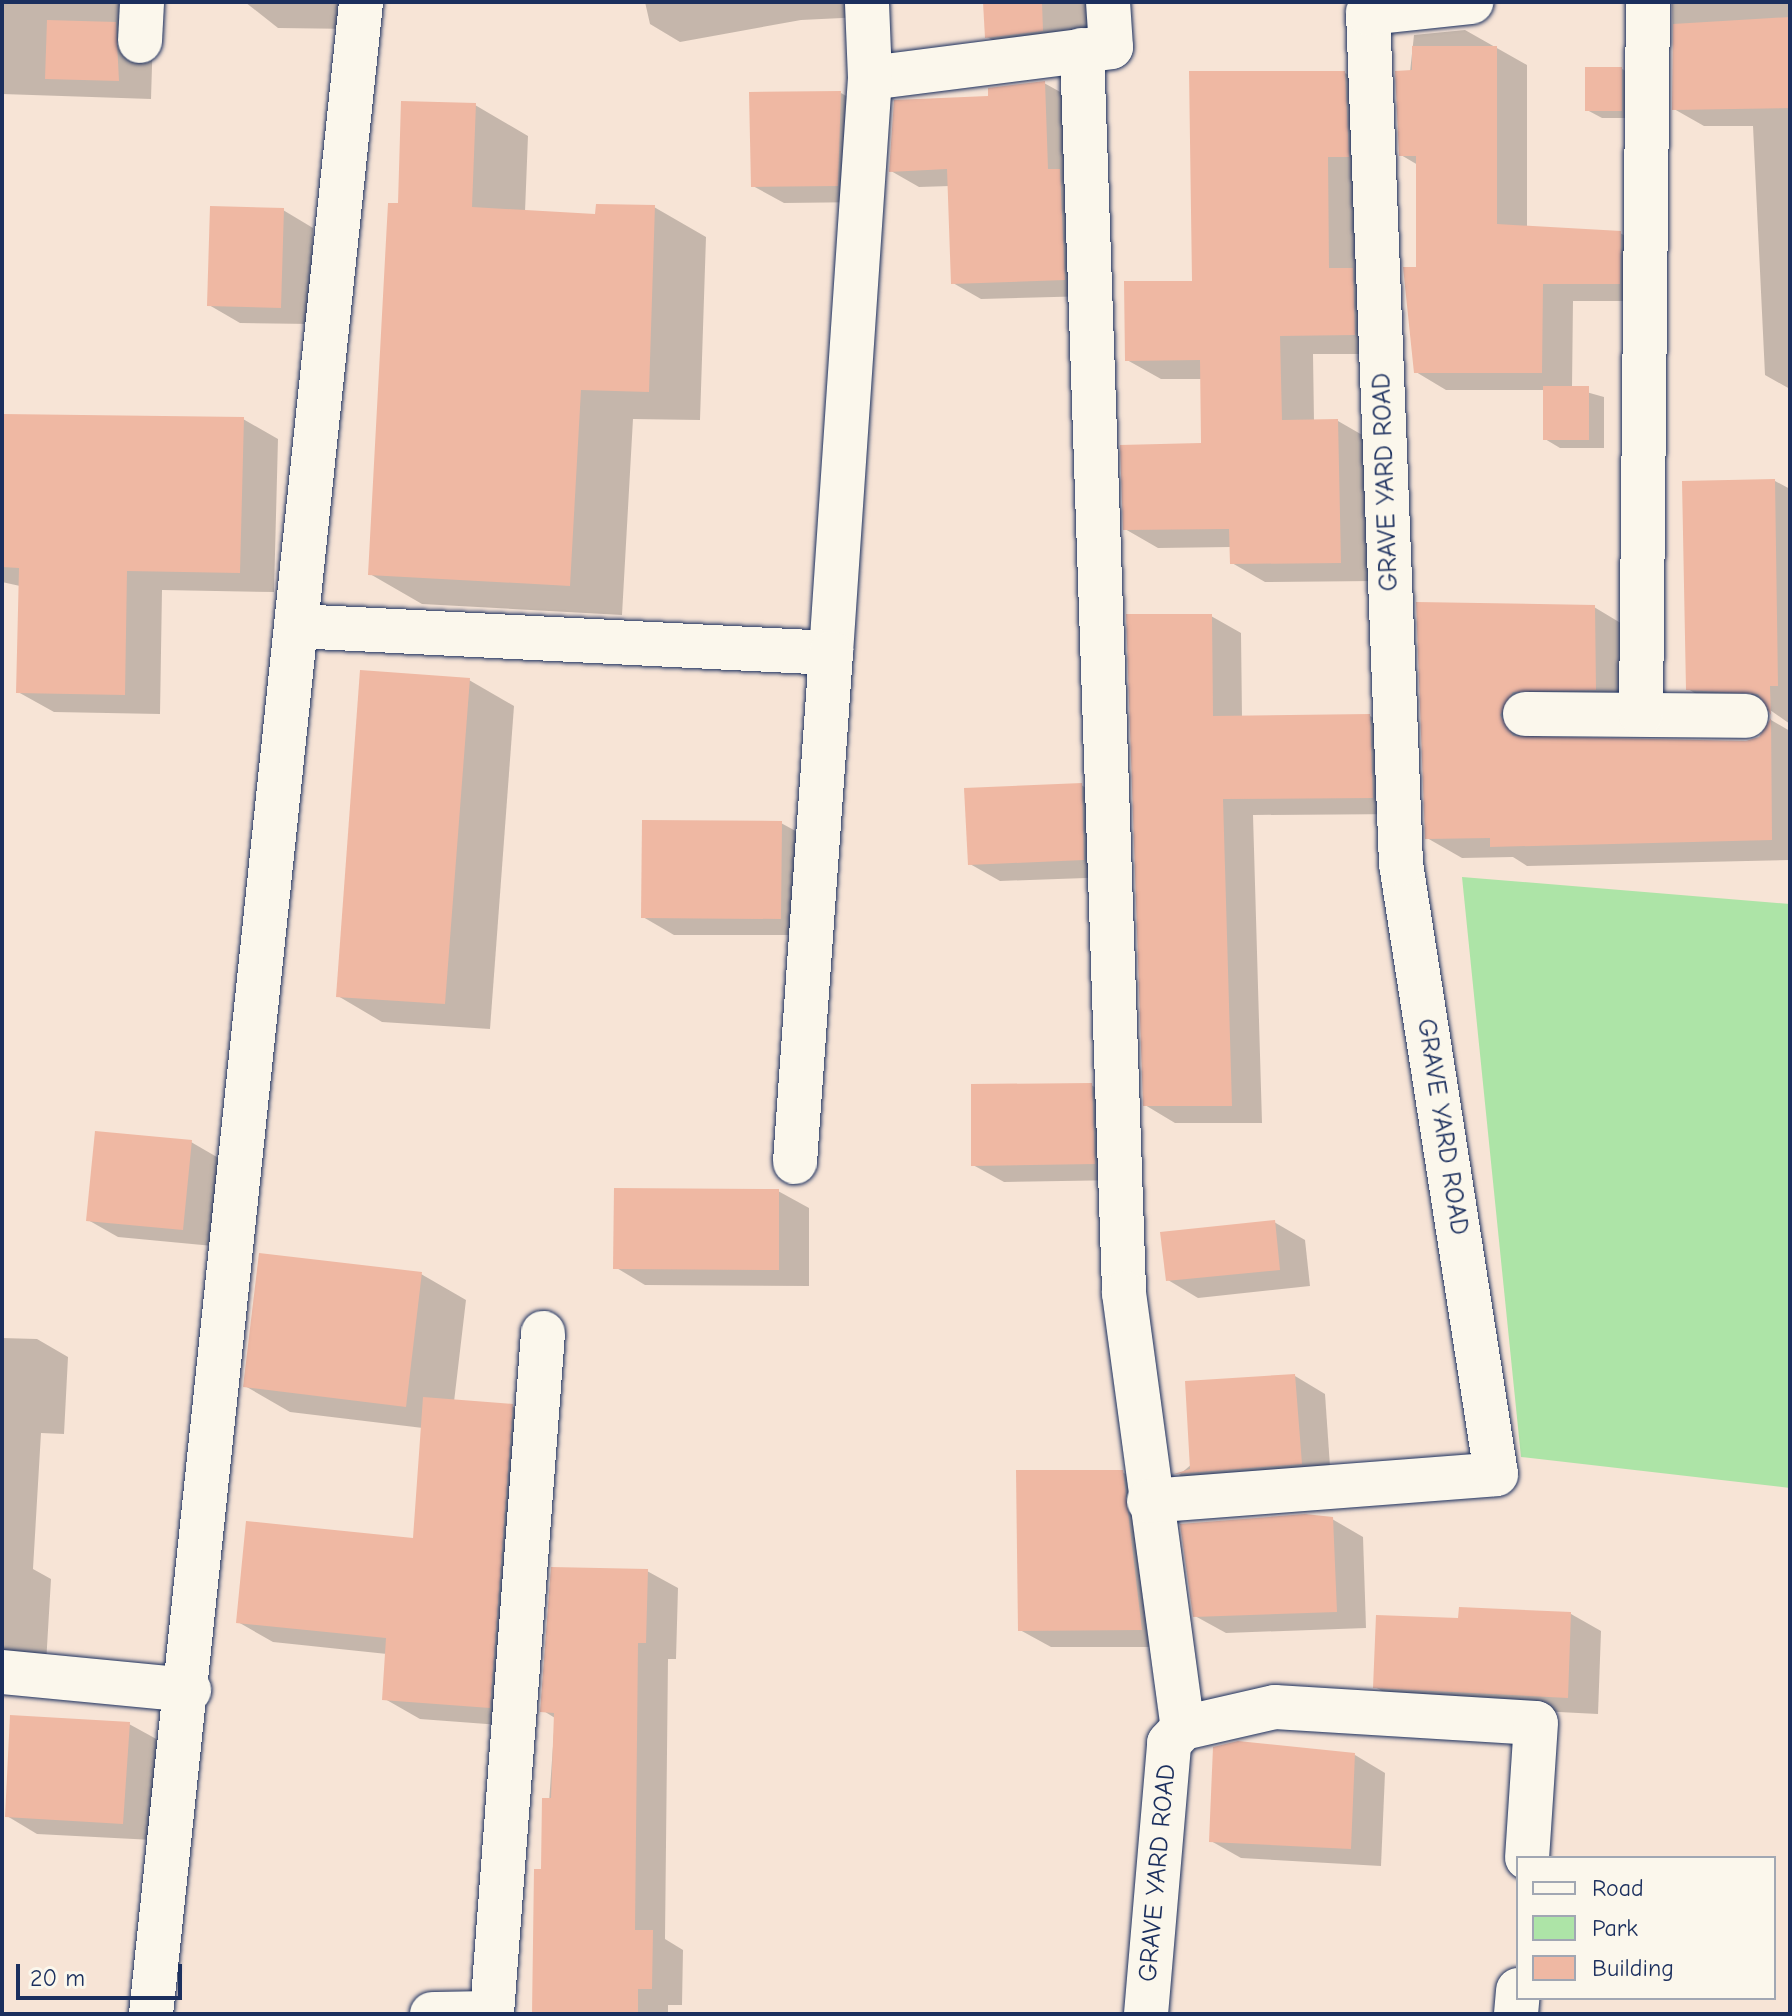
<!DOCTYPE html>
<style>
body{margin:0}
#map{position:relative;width:1792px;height:2016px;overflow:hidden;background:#f7e4d6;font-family:"Comic Neue",sans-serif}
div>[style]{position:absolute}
.green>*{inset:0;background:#ade4a7}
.shadow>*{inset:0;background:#0003}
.building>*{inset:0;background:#efb8a3}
.roads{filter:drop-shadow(0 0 2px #1b2f5e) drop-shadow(0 0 2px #1b2f5e)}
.minor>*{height:44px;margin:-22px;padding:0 22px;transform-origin:22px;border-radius:22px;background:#fbf7ec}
span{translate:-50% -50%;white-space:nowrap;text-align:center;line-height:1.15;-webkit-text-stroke:6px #fbf7ec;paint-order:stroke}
.street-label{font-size:26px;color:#1b2f5e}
.frame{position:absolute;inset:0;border:4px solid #1b2f5e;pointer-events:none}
.legend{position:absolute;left:1516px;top:1856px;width:260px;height:144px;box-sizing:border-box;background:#fbf7ec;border:2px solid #a1a7b3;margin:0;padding:10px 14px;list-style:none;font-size:24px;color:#1b2f5e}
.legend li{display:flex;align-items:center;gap:16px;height:40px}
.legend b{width:40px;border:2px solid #a1a7b3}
.scale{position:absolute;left:16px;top:1964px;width:166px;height:36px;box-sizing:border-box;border:4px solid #1b2f5e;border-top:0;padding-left:10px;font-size:24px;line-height:28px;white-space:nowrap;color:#1b2f5e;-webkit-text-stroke:6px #fbf7ec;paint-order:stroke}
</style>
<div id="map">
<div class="green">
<div style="clip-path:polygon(1462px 877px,1790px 904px,1790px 1488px,1521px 1457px)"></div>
</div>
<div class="shadow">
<div style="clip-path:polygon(2px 2px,154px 2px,151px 99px,2px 94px)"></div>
<div style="clip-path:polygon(245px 2px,356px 2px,355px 29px,278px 28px)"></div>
<div style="clip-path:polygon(645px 2px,862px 2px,863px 17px,801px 20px,680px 42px,650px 24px)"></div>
<div style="clip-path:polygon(985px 2px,1099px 2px,1101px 32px,1017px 54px,987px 37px)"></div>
<div style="clip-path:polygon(1672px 2px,1790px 2px,1790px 389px,1765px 375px,1753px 126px,1704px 126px,1674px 109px)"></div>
<div style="clip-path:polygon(1465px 30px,1527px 65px,1527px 228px,1620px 233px,1651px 250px,1650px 301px,1573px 301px,1572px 388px,1604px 397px,1604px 448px,1560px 448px,1545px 439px,1545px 390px,1446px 390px,1416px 372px,1405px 269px,1418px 269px,1418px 165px,1401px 155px,1414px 35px)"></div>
<div style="clip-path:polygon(1622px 69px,1637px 77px,1636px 118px,1602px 118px,1587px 110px)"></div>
<div style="clip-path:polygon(1345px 73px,1378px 93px,1388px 354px,1313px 354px,1314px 421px,1338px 421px,1371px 440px,1374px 581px,1265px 582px,1232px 563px,1231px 547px,1158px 548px,1125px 529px,1203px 445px,1202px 379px,1161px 379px,1127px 360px,1194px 283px)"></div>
<div style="clip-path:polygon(1044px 83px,1073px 99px,1092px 296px,981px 299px,953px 283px,950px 186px,919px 187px,891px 171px,990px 98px)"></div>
<div style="clip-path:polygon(841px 93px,871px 110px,868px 202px,784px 203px,753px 186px)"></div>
<div style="clip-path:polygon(475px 105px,528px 136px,525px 212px,597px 216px,654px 207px,706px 237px,700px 420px,633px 419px,622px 615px,422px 604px,370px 574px,399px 205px)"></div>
<div style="clip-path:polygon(283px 210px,313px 228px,311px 324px,240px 323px,209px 305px)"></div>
<div style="clip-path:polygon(2px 416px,243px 419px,278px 439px,274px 592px,162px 590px,160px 714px,54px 712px,18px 692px,20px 586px,2px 582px)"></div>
<div style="clip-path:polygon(1775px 481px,1790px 489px,1790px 724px,1770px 710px,1718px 707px,1688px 689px)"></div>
<div style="clip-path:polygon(1418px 605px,1594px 607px,1629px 628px,1630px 709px,1536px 738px,1746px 743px,1760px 739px,1771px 720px,1790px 731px,1790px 860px,1527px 866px,1513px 857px,1462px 858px,1427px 838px)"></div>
<div style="clip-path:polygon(1211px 616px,1241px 633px,1242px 718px,1370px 716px,1400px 734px,1403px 814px,1253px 815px,1262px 1123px,1175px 1123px,1145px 1105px)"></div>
<div style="clip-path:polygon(469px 680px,514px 706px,490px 1029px,382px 1022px,338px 996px)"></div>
<div style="clip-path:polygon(1081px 785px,1112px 803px,1114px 877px,1000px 881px,970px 864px)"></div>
<div style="clip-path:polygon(781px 823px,812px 840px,811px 935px,674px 935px,643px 917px)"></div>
<div style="clip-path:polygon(1091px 1085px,1122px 1103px,1124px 1180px,1004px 1182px,973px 1165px)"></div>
<div style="clip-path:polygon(191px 1142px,222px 1160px,213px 1246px,118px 1237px,88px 1220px)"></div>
<div style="clip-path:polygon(778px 1191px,809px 1208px,809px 1286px,645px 1285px,615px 1267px)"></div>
<div style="clip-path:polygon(1274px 1222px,1305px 1240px,1310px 1286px,1198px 1298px,1168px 1280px)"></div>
<div style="clip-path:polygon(421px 1274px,466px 1300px,454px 1402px,512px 1406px,547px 1426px,525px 1727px,420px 1719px,385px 1699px,387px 1654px,273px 1642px,238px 1622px,415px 1540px,423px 1428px,290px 1412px,245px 1386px)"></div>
<div style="clip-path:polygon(2px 1338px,37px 1339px,68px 1357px,64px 1434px,41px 1433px,33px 1569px,51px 1579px,46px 1664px,2px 1661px)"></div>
<div style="clip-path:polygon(1295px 1376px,1325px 1394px,1331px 1481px,1206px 1490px,1179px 1475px)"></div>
<div style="clip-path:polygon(1122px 1472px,1153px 1489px,1172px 1647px,1051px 1647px,1020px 1630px)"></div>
<div style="clip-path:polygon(1332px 1519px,1363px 1537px,1366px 1628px,1226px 1633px,1195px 1616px)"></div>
<div style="clip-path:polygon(647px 1571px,678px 1588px,676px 1659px,668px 1659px,665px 1939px,683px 1950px,682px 2005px,668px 2005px,668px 2014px,534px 2014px,555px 1718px,542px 1710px)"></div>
<div style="clip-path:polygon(1571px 1614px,1601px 1631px,1598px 1714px,1405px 1704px,1375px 1687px)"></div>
<div style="clip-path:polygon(129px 1724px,160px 1741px,153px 1840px,37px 1834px,7px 1816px)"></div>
<div style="clip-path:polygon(1355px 1755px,1385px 1773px,1381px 1866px,1241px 1858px,1211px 1841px)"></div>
</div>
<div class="building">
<div style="clip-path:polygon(983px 2px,1042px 2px,1043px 31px,985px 38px)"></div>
<div style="clip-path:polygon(1790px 17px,1790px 108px,1672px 110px,1673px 24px)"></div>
<div style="clip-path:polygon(47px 20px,116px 22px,119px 81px,45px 79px)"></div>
<div style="clip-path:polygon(1412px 46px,1497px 46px,1497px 224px,1621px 231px,1620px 284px,1543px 284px,1542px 373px,1414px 373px,1403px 267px,1416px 267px,1416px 156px,1399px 156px,1395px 71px,1412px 70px)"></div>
<div style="clip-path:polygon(1585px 67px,1622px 67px,1622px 111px,1585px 111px)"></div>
<div style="clip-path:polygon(1189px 71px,1345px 71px,1349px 157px,1328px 157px,1329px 268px,1353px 268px,1355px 335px,1280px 336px,1282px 420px,1338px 419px,1341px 563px,1230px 564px,1229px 529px,1123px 530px,1120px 445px,1201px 443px,1200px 360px,1125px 361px,1124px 281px,1192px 281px)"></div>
<div style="clip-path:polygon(1045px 81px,1048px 169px,1060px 169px,1065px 280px,951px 284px,947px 169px,889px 172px,894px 100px,988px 96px,988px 88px)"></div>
<div style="clip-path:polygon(841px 91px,838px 186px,751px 187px,749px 92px)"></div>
<div style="clip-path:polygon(401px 101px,476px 103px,472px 207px,595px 214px,596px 204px,655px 205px,649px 392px,581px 390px,570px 586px,368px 575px,388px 203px,398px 203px)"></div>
<div style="clip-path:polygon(210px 206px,284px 208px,281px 308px,207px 306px)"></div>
<div style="clip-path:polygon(1543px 386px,1589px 386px,1589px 440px,1543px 440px)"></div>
<div style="clip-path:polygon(2px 414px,244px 417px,240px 573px,127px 571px,125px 695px,16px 693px,19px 568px,2px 567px)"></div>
<div style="clip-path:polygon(1775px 479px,1778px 686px,1770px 686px,1771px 715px,1758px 694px,1686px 690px,1682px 481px)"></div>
<div style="clip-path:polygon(1416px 602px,1595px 605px,1596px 690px,1513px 692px,1500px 715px,1513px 736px,1746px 741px,1759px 737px,1771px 718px,1772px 840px,1490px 847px,1490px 838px,1425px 839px)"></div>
<div style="clip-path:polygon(1126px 614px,1212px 614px,1213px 716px,1370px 714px,1373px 798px,1223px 799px,1232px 1106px,1143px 1106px)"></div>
<div style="clip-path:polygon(360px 670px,470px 678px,445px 1004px,336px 997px)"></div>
<div style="clip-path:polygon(1082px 783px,1084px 860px,968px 865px,964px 788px)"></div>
<div style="clip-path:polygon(642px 820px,782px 821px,781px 919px,641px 918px)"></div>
<div style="clip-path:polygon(1092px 1083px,1095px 1164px,971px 1166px,971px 1084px)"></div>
<div style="clip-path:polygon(95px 1131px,192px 1140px,183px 1230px,86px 1221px)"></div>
<div style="clip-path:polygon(614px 1188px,779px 1189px,779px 1270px,613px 1269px)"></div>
<div style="clip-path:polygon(1275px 1220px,1280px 1270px,1166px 1281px,1160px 1232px)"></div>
<div style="clip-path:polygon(259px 1253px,422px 1272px,406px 1407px,243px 1387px)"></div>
<div style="clip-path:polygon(1295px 1374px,1302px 1464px,1174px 1474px,1190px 1469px,1185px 1381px)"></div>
<div style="clip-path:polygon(423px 1397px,513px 1404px,490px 1708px,382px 1700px,386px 1638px,236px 1623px,246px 1521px,413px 1538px)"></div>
<div style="clip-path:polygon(1016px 1470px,1123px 1470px,1142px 1630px,1018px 1631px)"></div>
<div style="clip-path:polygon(1305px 1514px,1333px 1517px,1337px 1612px,1193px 1617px,1180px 1524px)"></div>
<div style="clip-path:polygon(551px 1567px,648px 1569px,646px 1643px,638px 1643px,635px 1930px,653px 1930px,652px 1989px,638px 1989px,638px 2014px,532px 2014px,534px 1869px,541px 1869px,542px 1798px,551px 1798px,554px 1713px,540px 1712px)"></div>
<div style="clip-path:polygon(1459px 1607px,1571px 1612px,1568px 1698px,1373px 1688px,1376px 1615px,1458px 1618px)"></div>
<div style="clip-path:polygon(10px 1715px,130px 1722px,123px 1824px,5px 1817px)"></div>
<div style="clip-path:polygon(1238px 1741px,1355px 1753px,1351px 1849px,1209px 1842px,1213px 1747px)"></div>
</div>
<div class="roads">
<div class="minor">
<div style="left:140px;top:41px;width:39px;rotate:-87deg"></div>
<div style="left:1082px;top:50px;width:1244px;rotate:88.06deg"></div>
<div style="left:1124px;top:1293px;width:439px;rotate:82.3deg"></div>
<div style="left:870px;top:78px;width:243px;rotate:-7.3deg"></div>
<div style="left:1111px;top:47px;width:45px;rotate:-93.8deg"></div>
<div style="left:296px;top:626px;width:536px;rotate:2.89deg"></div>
<div style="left:831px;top:653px;width:576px;rotate:-86.12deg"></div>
<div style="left:870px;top:78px;width:76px;rotate:-92.3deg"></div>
<div style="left:1525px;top:714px;width:221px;rotate:0.5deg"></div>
<div style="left:1641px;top:714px;width:712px;rotate:-89.44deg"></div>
<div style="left:795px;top:1162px;width:510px;rotate:-85.95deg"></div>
<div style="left:1149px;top:1501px;width:348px;rotate:-4.4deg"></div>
<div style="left:1496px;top:1474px;width:617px;rotate:-98.85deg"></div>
<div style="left:1401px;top:864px;width:852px;rotate:-92.22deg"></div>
<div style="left:1368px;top:13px;width:104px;rotate:-6.1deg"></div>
<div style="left:2px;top:1672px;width:188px;rotate:5.5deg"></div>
<div style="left:1183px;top:1728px;width:94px;rotate:-12.9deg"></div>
<div style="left:1275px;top:1707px;width:261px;rotate:3.5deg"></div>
<div style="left:1536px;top:1723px;width:135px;rotate:93.8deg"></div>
<div style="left:151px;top:2014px;width:2023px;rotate:-84.04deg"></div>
<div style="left:432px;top:2014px;width:60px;rotate:-1deg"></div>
<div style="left:492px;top:2013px;width:682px;rotate:-85.71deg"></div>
<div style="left:1146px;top:2014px;width:272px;rotate:-85.1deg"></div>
<div style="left:1169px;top:1743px;width:21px;rotate:-47deg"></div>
<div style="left:1516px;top:2014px;width:24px;rotate:-85deg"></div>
</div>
</div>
<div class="street-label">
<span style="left:1386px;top:482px;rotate:-92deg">GRAVE YARD ROAD</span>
<span style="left:1442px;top:1127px;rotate:81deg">GRAVE YARD ROAD</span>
<span style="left:1158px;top:1873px;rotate:-85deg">GRAVE YARD ROAD</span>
</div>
<div class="frame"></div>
<ul class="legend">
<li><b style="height:10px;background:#fbf7ec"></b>Road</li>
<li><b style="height:22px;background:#ade4a7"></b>Park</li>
<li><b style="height:22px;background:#efb8a3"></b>Building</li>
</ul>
<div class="scale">20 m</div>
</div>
